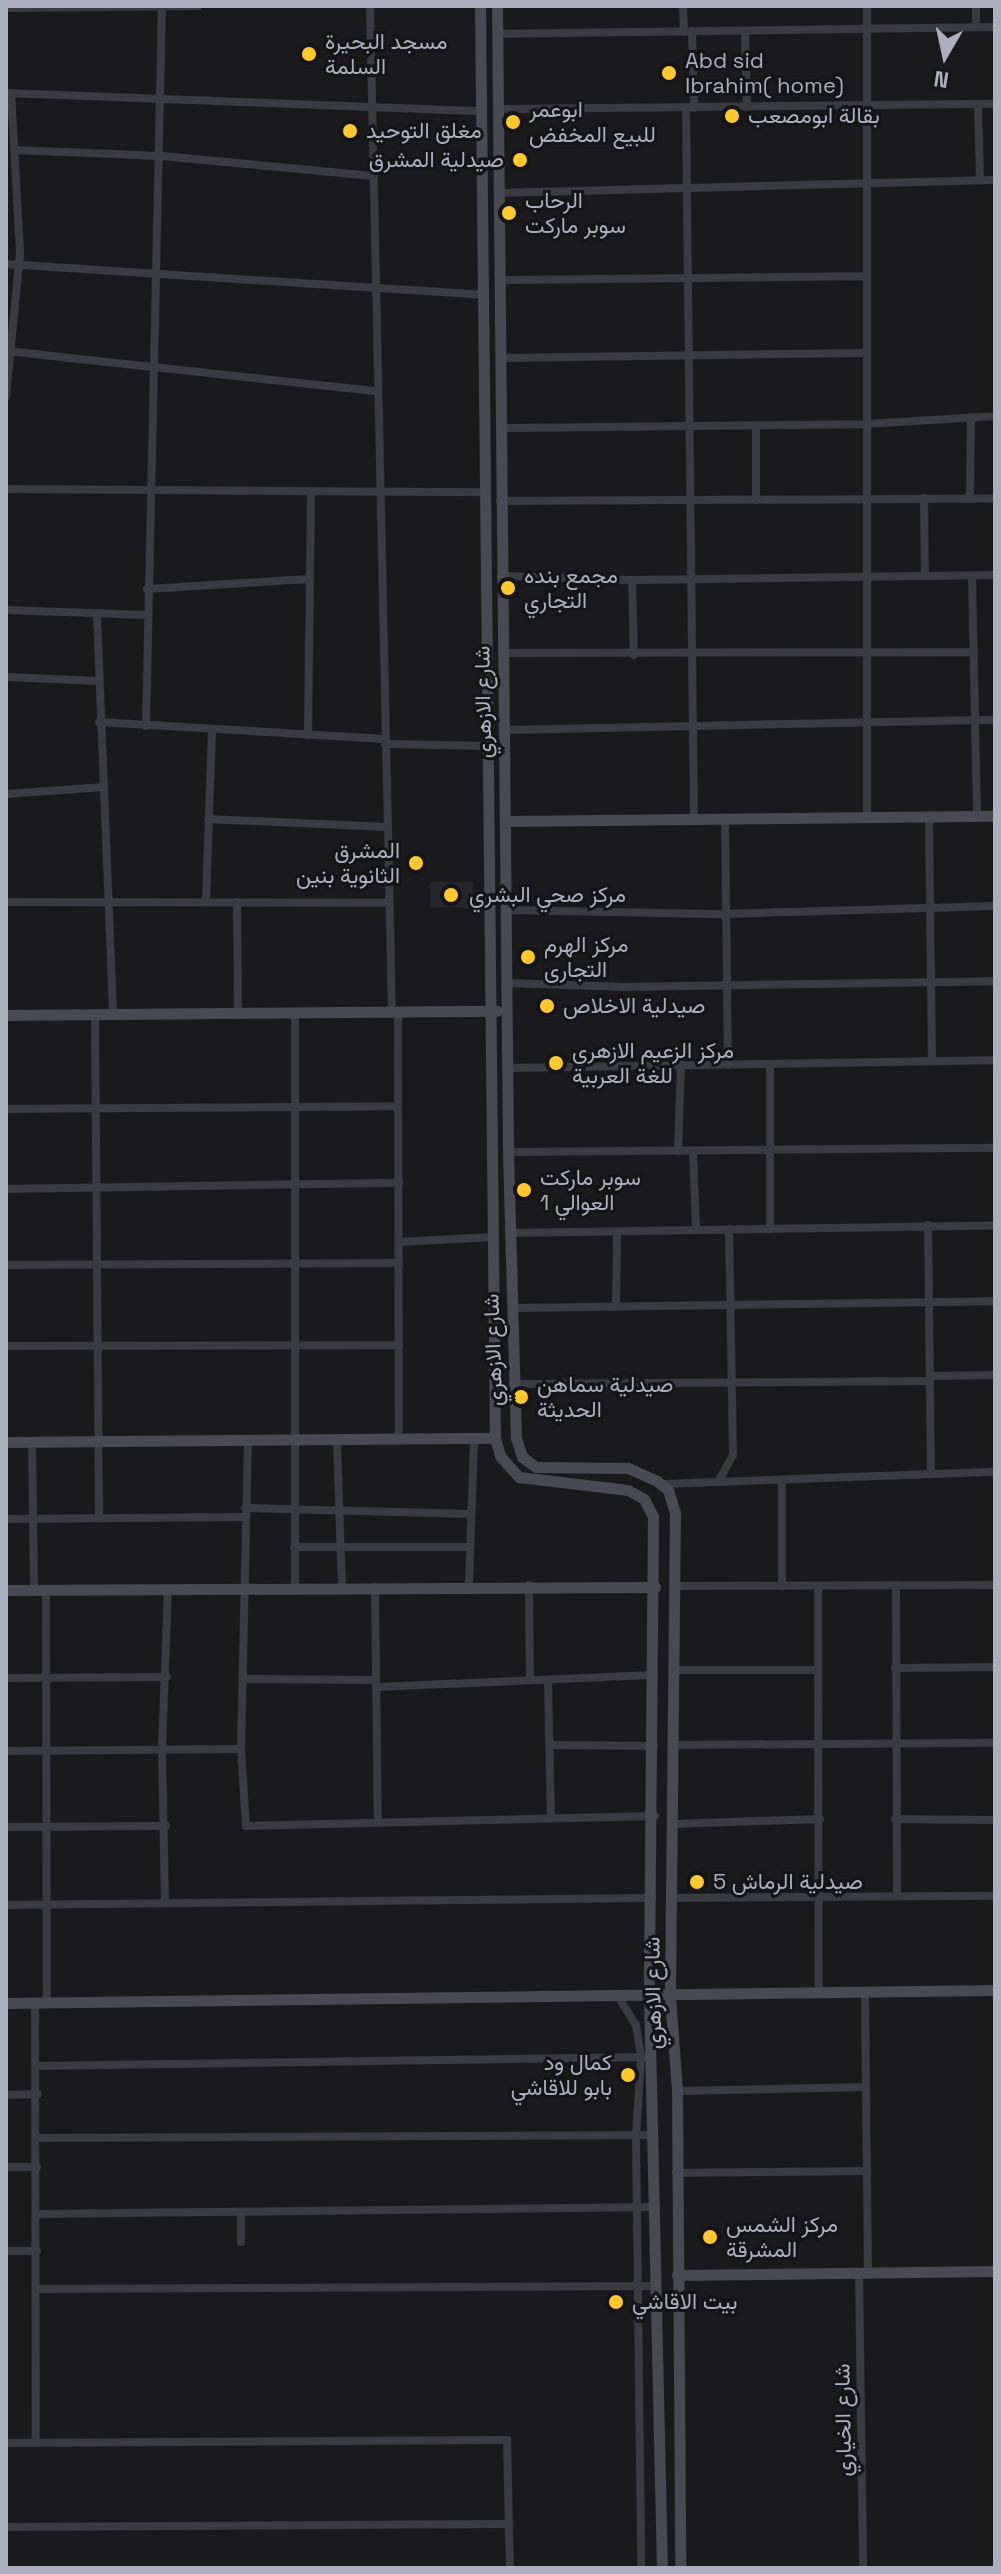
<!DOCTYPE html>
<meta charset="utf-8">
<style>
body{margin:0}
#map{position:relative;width:1001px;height:2574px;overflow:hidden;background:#1a191c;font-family:"Space Grotesk",Vazirmatn,sans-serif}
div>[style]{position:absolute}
.built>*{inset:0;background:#262529}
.street>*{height:8px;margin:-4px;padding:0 4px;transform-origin:4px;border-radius:4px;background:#3a3b41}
.secondary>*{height:11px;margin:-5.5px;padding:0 5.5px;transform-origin:5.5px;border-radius:5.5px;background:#484952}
.dots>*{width:22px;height:22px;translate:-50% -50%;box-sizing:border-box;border:4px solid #151417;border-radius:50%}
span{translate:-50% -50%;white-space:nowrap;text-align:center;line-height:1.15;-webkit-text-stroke:6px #151417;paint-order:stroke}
.poi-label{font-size:22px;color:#abafbd}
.left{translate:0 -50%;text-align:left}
.right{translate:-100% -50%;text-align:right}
.street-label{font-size:22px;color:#abafbd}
.frame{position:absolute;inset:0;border:8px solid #abafbd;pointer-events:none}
.north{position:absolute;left:905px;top:16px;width:80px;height:80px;-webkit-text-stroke:6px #151417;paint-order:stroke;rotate:189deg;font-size:22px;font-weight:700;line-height:32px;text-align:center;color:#abafbd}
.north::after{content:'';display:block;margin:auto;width:28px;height:36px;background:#abafbd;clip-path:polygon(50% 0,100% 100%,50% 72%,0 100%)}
</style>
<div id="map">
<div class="built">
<div style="clip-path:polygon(430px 882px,473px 882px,472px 908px,430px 907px)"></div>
</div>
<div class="street">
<div style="left:370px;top:6px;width:1008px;rotate:88.75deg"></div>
<div style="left:683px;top:6px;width:26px;rotate:88deg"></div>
<div style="left:976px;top:6px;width:21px;rotate:90deg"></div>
<div style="left:6px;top:8px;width:192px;rotate:-0.6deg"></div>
<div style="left:692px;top:31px;width:77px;rotate:88.5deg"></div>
<div style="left:745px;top:31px;width:76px;rotate:88.5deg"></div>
<div style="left:497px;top:34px;width:498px;rotate:-0.8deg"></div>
<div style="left:6px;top:93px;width:475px;rotate:2.2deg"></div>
<div style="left:978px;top:104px;width:76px;rotate:88.5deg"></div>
<div style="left:686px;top:108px;width:713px;rotate:89.36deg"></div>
<div style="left:497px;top:109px;width:498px;rotate:-0.6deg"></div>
<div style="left:14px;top:150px;width:148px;rotate:2.3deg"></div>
<div style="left:162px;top:156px;width:212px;rotate:5.4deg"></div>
<div style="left:499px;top:193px;width:496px;rotate:-1.5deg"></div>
<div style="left:6px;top:264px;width:478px;rotate:3.7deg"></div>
<div style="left:499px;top:280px;width:367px;rotate:-0.6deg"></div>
<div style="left:6px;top:351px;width:373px;rotate:6.2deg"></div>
<div style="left:500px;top:358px;width:366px;rotate:-0.8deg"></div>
<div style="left:6px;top:396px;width:145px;rotate:-84.4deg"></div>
<div style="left:20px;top:252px;width:159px;rotate:-93.2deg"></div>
<div style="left:501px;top:428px;width:365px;rotate:-0.6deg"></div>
<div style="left:866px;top:424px;width:129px;rotate:-3.5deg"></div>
<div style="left:6px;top:489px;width:479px;rotate:0.4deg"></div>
<div style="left:924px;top:498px;width:78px;rotate:89.3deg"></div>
<div style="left:970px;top:498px;width:81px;rotate:-89.3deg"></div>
<div style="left:756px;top:500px;width:74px;rotate:-90deg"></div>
<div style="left:500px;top:501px;width:495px;rotate:-0.3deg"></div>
<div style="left:501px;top:576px;width:131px;rotate:1.7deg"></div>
<div style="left:632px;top:580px;width:363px;rotate:-0.8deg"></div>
<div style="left:972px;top:576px;width:241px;rotate:88.8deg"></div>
<div style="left:632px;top:580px;width:75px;rotate:88.5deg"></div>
<div style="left:147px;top:589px;width:162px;rotate:-3.5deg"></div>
<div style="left:6px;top:610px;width:141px;rotate:2deg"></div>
<div style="left:97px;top:614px;width:401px;rotate:87.7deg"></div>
<div style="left:502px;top:653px;width:471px;rotate:-0.1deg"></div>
<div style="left:6px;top:677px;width:91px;rotate:2.5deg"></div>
<div style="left:99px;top:722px;width:286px;rotate:3.4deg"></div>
<div style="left:146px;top:726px;width:720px;rotate:-88.73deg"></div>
<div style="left:504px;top:730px;width:491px;rotate:-1.2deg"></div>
<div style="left:308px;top:735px;width:243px;rotate:-89.3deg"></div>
<div style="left:385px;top:744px;width:106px;rotate:1.1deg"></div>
<div style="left:6px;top:794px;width:98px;rotate:-4.1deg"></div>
<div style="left:867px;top:817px;width:811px;rotate:-90deg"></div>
<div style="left:929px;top:817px;width:244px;rotate:89.3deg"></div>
<div style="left:208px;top:819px;width:179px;rotate:2.6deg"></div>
<div style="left:725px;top:821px;width:244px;rotate:89.3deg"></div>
<div style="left:6px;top:902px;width:383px;rotate:0.1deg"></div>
<div style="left:206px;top:902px;width:172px;rotate:-88deg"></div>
<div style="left:237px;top:902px;width:113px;rotate:89.5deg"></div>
<div style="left:506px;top:910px;width:217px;rotate:1.1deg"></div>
<div style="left:723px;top:914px;width:272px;rotate:-1.7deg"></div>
<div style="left:508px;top:983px;width:116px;rotate:2deg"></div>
<div style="left:624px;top:987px;width:371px;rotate:-0.9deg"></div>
<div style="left:95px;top:1015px;width:503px;rotate:89.54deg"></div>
<div style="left:398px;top:1015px;width:424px;rotate:89.9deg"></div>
<div style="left:508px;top:1068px;width:487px;rotate:-0.9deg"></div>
<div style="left:6px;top:1109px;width:392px;rotate:-0.4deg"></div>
<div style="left:678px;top:1151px;width:86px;rotate:-88deg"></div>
<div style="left:693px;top:1151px;width:79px;rotate:87.8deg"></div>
<div style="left:508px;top:1152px;width:487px;rotate:-0.5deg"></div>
<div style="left:6px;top:1189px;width:393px;rotate:-0.9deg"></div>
<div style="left:928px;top:1225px;width:249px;rotate:89.3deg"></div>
<div style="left:770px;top:1229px;width:165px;rotate:-90deg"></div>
<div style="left:510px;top:1233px;width:485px;rotate:-0.9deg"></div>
<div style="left:399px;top:1242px;width:94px;rotate:-3deg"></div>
<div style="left:6px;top:1265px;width:393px;rotate:-0.3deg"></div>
<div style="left:616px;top:1307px;width:75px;rotate:-89.2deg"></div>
<div style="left:512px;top:1308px;width:483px;rotate:-0.8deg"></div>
<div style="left:6px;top:1346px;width:393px;rotate:-0.1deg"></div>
<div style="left:930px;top:1376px;width:65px;rotate:-0.9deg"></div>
<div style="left:513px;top:1384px;width:417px;rotate:-0.4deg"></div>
<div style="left:337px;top:1439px;width:147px;rotate:88.1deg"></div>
<div style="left:248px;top:1440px;width:309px;rotate:91.3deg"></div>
<div style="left:241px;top:1749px;width:77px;rotate:86.3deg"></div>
<div style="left:246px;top:1826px;width:409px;rotate:-1.4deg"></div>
<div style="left:32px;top:1442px;width:147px;rotate:89.2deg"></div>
<div style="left:782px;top:1480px;width:106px;rotate:90deg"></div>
<div style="left:718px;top:1482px;width:31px;rotate:-61deg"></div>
<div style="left:733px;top:1455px;width:226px;rotate:-91deg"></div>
<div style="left:663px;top:1484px;width:332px;rotate:-2.1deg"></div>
<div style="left:245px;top:1508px;width:226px;rotate:1.5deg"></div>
<div style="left:6px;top:1519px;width:239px;rotate:-0.5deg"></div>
<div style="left:294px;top:1547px;width:176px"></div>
<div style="left:469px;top:1584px;width:146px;rotate:-88deg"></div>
<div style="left:529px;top:1585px;width:95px;rotate:89.4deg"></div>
<div style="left:896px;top:1585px;width:311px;rotate:89.8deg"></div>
<div style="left:676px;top:1586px;width:319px;rotate:-0.2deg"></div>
<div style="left:818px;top:1586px;width:405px;rotate:89.9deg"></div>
<div style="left:295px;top:1587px;width:571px;rotate:-90deg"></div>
<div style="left:375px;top:1587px;width:235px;rotate:89.3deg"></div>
<div style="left:46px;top:1589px;width:414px;rotate:89.9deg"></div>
<div style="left:895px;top:1668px;width:100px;rotate:-0.6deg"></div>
<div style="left:673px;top:1670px;width:144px"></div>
<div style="left:6px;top:1678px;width:161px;rotate:-0.4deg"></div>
<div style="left:245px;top:1679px;width:131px;rotate:0.4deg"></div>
<div style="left:548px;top:1680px;width:138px;rotate:88.8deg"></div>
<div style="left:376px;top:1687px;width:278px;rotate:-2.5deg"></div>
<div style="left:549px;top:1745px;width:105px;rotate:0.5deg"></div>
<div style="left:673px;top:1745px;width:322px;rotate:-0.4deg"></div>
<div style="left:6px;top:1751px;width:235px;rotate:-0.5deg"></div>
<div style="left:895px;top:1819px;width:100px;rotate:0.6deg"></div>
<div style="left:674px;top:1824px;width:146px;rotate:-2deg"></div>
<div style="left:6px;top:1827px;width:160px;rotate:-0.4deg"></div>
<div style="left:672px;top:1898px;width:323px;rotate:-0.4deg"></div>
<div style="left:165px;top:1903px;width:153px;rotate:-91.1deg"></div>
<div style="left:162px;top:1750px;width:161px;rotate:-87.9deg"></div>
<div style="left:6px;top:1905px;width:646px;rotate:-0.62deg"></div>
<div style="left:865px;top:1991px;width:281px;rotate:89.4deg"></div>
<div style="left:619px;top:1998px;width:32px;rotate:58deg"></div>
<div style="left:636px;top:2025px;width:33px;rotate:81deg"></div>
<div style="left:641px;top:2058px;width:77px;rotate:93.7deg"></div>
<div style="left:636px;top:2135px;width:433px;rotate:89.3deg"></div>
<div style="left:35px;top:2003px;width:440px;rotate:89.9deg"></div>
<div style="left:38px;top:2066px;width:614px;rotate:-0.84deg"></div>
<div style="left:677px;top:2091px;width:189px;rotate:-1.2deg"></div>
<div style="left:6px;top:2095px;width:32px;rotate:-2deg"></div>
<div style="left:38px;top:2138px;width:616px;rotate:-0.28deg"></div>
<div style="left:6px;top:2167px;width:31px"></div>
<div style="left:676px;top:2173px;width:190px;rotate:-0.6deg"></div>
<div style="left:37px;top:2214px;width:616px;rotate:-0.65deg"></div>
<div style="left:241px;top:2242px;width:29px;rotate:-90deg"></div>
<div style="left:6px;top:2251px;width:31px"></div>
<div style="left:859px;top:2272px;width:296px;rotate:89.2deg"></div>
<div style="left:37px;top:2289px;width:617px;rotate:-0.28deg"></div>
<div style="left:6px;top:2443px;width:501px;rotate:-0.34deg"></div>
<div style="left:507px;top:2440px;width:128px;rotate:88.7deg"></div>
<div style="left:6px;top:2527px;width:502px;rotate:-0.34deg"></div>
</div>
<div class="secondary">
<div style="left:480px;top:6px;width:1432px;rotate:89.4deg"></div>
<div style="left:495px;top:1438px;width:19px;rotate:74deg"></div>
<div style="left:500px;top:1456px;width:28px;rotate:48deg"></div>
<div style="left:519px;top:1477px;width:110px;rotate:6.8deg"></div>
<div style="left:628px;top:1490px;width:18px;rotate:29deg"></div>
<div style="left:644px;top:1499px;width:20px;rotate:63deg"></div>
<div style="left:653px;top:1517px;width:480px;rotate:90.5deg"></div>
<div style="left:649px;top:1997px;width:571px;rotate:88.7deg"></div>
<div style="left:497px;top:6px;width:1146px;rotate:89.45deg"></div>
<div style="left:508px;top:1152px;width:286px;rotate:88.4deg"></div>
<div style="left:516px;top:1438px;width:20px;rotate:72deg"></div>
<div style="left:522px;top:1457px;width:17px;rotate:36deg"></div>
<div style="left:536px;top:1467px;width:92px;rotate:0.6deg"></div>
<div style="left:628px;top:1468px;width:32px;rotate:24deg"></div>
<div style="left:657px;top:1481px;width:14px;rotate:39deg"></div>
<div style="left:668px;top:1490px;width:24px;rotate:73deg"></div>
<div style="left:675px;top:1513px;width:484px;rotate:90.6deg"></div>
<div style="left:670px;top:1997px;width:94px;rotate:85.7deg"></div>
<div style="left:677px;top:2091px;width:477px;rotate:89.6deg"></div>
<div style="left:505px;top:821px;width:490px;rotate:-0.6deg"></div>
<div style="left:6px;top:1015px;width:491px;rotate:-0.5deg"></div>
<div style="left:6px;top:1442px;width:489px;rotate:-0.5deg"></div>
<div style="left:6px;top:1590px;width:649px;rotate:-0.26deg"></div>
<div style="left:6px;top:2003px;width:989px;rotate:-0.75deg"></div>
<div style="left:677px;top:2275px;width:318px;rotate:-0.7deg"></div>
</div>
<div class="dots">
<div style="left:309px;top:54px;background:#ffc92e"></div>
<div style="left:669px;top:73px;background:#ffc92e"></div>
<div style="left:732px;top:116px;background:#ffc92e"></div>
<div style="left:513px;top:122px;background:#ffc92e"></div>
<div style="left:350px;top:131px;background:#ffc92e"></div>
<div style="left:520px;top:160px;background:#ffc92e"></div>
<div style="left:509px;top:213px;background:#ffc92e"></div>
<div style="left:508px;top:588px;background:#ffc92e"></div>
<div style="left:416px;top:863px;background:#ffc92e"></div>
<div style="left:451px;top:895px;background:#ffc92e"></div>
<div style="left:528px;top:957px;background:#ffc92e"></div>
<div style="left:547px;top:1006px;background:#ffc92e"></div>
<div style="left:556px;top:1063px;background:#ffc92e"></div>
<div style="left:524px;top:1190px;background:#ffc92e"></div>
<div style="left:521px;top:1397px;background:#ffc92e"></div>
<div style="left:697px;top:1882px;background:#ffc92e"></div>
<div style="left:628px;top:2075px;background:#ffc92e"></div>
<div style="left:710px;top:2237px;background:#ffc92e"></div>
<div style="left:616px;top:2302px;background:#ffc92e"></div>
</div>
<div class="poi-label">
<span class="left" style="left:325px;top:54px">مسجد البحيرة<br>السلمة</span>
<span class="left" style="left:685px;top:73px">Abd sid<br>Ibrahim( home)</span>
<span class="left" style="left:529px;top:122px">ابوعمر<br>للبيع المخفض</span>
<span class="left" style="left:748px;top:116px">بقالة ابومصعب</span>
<span class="left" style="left:366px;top:131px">مغلق التوحيد</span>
<span class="right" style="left:504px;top:160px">صيدلية المشرق</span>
<span class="left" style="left:525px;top:213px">الرحاب<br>سوبر ماركت</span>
<span class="left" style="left:524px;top:588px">مجمع بنده<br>التجاري</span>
<span class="right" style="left:400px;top:863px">المشرق<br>الثانوية بنين</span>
<span class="left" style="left:469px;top:895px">مركز صحي البشري</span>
<span class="left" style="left:544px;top:957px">مركز الهرم<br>التجارى</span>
<span class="left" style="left:563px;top:1006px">صيدلية الاخلاص</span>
<span class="left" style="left:572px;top:1063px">مركز الزعيم الازهري<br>للغة العربية</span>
<span class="left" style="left:540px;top:1190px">سوبر ماركت<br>العوالي 1</span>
<span class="left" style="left:537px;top:1397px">صيدلية سماهن<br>الحديثة</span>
<span class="left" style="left:713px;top:1882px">صيدلية الرماش 5</span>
<span class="right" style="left:612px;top:2075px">كمال ود<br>بابو للاقاشي</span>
<span class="left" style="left:726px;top:2237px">مركز الشمس<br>المشرقة</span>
<span class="left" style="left:632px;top:2302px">بيت الاقاشي</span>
</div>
<div class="street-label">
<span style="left:483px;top:702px;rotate:-91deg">شارع الازهري</span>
<span style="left:493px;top:1350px;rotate:-92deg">شارع الازهري</span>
<span style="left:653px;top:1993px;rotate:-91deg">شارع الازهري</span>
<span style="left:843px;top:2420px;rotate:-91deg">شارع الخياري</span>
</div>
<div class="frame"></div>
<div class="north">N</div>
</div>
